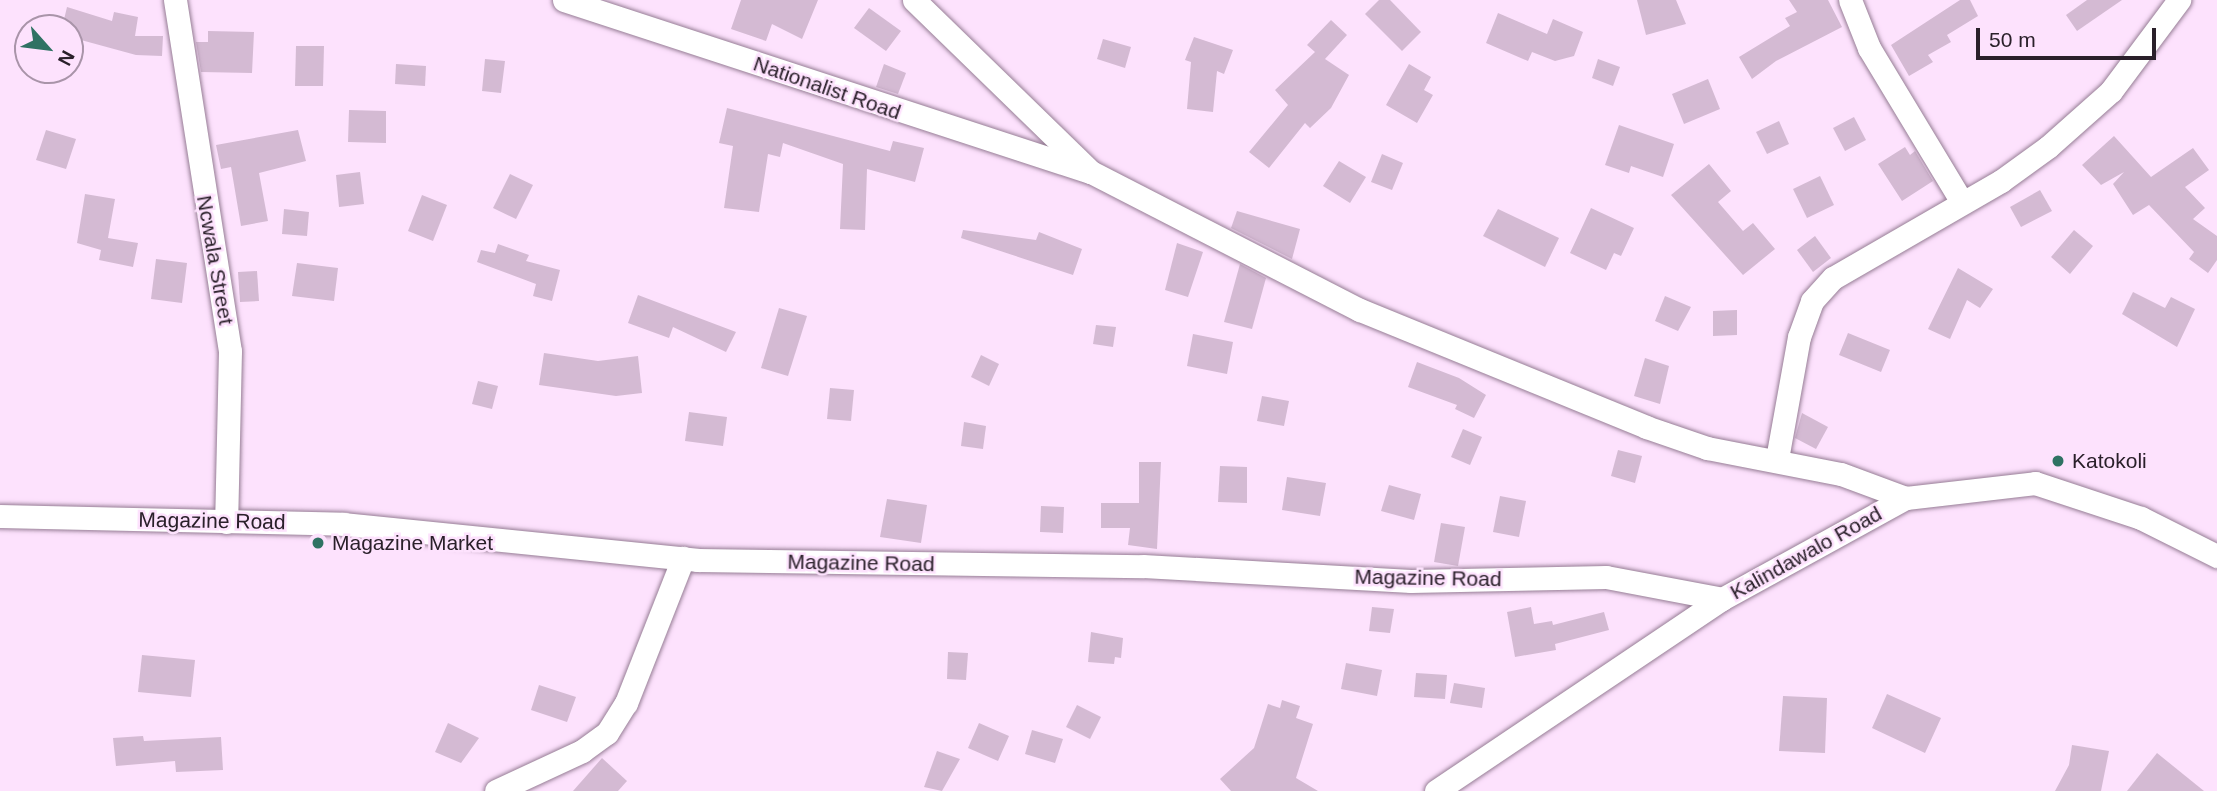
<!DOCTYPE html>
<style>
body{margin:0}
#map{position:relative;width:2217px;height:791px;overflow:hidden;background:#fde2fd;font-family:Arial,sans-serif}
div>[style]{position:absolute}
.building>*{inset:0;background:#d4bad3}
.roads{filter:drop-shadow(0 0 2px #967d95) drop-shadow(0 0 2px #967d95)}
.minor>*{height:23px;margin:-11.5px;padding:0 11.5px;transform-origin:11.5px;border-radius:11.5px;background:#fff}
.dots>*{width:19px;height:19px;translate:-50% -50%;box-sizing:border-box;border:4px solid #fde2fd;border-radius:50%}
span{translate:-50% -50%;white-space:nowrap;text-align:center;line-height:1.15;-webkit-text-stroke:5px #fde2fd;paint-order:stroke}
.street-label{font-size:21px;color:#2a202a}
.poi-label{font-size:21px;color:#2a202a}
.left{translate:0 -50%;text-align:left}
.north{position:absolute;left:14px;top:14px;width:70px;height:70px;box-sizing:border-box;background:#fde2fd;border:2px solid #a994a9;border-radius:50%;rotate:118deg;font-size:19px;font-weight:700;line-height:28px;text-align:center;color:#2a202a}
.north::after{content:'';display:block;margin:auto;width:24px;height:32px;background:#2f7263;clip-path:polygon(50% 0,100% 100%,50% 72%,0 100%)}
.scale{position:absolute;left:1976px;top:28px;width:180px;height:32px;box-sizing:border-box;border:4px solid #2a202a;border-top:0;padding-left:9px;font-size:21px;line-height:24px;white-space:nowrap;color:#2a202a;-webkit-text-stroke:5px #fde2fd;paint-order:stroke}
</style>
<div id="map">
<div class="building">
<div style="clip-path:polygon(741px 0,818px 0,802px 39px,772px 24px,766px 41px,731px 29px)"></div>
<div style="clip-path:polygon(1379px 0,1390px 0,1421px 32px,1402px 51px,1365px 14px)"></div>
<div style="clip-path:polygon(1637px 0,1676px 0,1686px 24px,1646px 35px)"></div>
<div style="clip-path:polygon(1789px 0,1828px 0,1842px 27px,1776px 61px,1752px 79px,1739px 57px,1790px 26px,1785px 18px,1797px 12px)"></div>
<div style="clip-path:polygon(1960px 0,1970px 0,1978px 16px,1947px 35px,1951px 42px,1928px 55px,1933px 62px,1909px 76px,1891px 45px)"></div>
<div style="clip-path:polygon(2087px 0,2122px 0,2077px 31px,2066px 15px)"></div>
<div style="clip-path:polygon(67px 7px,112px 21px,114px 12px,138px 17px,135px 36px,163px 36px,162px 56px,136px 55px,70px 37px,70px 28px,62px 28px)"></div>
<div style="clip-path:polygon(869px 8px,901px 31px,886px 51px,854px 28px)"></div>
<div style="clip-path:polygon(1498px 13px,1547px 34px,1553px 19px,1583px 32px,1574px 56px,1555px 61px,1532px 52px,1528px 61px,1486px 43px)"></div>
<div style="clip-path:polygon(1331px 20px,1347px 35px,1325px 59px,1349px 75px,1331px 108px,1310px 128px,1305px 123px,1269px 168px,1249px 152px,1288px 105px,1275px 90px,1315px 52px,1307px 45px)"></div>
<div style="clip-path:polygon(208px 31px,254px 32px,252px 73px,201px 72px,196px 42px,208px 42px)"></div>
<div style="clip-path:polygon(1194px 37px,1233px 50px,1224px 74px,1217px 71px,1213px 112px,1187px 109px,1191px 62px,1185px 60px)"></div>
<div style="clip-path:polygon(1103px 39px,1131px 47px,1125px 68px,1097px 59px)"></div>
<div style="clip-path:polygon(296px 46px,324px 46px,323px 86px,295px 86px)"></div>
<div style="clip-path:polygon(485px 59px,505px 61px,501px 93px,482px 91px)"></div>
<div style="clip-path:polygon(1598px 59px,1620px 67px,1613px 86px,1592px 78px)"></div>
<div style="clip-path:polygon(396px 64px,426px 66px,425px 86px,395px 84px)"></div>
<div style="clip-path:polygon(884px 64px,906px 73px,898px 94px,876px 87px)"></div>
<div style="clip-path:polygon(1409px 64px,1431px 77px,1424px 90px,1433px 95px,1417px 123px,1386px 105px)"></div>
<div style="clip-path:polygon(1708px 79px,1720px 109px,1684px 124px,1672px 94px)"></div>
<div style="clip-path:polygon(727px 108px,890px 151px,893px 141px,924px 148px,915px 182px,867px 169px,865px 230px,840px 229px,843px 164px,783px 143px,780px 157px,768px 154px,759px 212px,724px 208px,733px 146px,719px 143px)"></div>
<div style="clip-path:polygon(349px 110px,386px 111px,386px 143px,348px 142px)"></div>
<div style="clip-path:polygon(1854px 117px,1866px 140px,1845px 151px,1833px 128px)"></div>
<div style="clip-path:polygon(1779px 121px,1789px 144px,1767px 154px,1756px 132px)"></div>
<div style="clip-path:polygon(1619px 125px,1674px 144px,1663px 177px,1631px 166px,1629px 173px,1605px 165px)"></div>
<div style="clip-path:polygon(46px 130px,76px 139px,66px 169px,36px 160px)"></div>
<div style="clip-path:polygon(298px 130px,306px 161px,259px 173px,268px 221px,241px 226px,231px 167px,221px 169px,216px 145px)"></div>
<div style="clip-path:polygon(2114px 136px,2151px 177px,2193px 148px,2209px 170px,2185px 187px,2205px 208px,2193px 219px,2217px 236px,2217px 260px,2208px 273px,2189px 259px,2194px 252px,2149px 205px,2133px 215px,2113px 184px,2124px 172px,2101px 185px,2082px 165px)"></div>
<div style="clip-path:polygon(1905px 147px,1910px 155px,1915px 151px,1933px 181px,1902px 201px,1878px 164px)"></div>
<div style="clip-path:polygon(1382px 154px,1403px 163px,1392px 190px,1371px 182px)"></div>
<div style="clip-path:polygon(1339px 161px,1366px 177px,1350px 203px,1323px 186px)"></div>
<div style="clip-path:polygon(1709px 164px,1731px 191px,1718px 202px,1743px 231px,1753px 223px,1775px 249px,1743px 275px,1671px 195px)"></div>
<div style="clip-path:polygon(360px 172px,364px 204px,339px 207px,336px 175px)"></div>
<div style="clip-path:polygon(510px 174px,533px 185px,516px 219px,493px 208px)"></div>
<div style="clip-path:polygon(1820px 176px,1834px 205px,1807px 218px,1793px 189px)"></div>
<div style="clip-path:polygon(2040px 190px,2052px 211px,2021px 227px,2010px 207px)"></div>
<div style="clip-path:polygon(85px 194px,115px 199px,108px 238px,138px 243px,133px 267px,99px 260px,101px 250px,77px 243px)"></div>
<div style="clip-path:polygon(422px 195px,447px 205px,433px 241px,408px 231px)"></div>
<div style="clip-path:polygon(1591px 208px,1634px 228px,1621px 256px,1614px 253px,1606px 270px,1570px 253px)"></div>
<div style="clip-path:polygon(284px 209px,309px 212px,307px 236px,282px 234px)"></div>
<div style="clip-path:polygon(1498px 209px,1559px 238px,1545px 267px,1483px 236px)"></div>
<div style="clip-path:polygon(1237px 211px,1300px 229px,1292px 259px,1231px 228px)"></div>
<div style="clip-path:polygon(963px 230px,1036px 240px,1039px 232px,1082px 249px,1073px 275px,961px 238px)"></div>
<div style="clip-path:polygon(2074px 230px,2093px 246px,2070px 274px,2051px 257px)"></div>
<div style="clip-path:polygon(1815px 236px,1831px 258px,1813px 272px,1797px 250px)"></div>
<div style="clip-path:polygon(1177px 243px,1203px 252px,1188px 297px,1165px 290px)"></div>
<div style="clip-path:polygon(498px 244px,529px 255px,526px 261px,560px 270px,552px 301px,533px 296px,536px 284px,477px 262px,481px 250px,495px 253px)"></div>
<div style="clip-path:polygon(156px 259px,187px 263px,182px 303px,151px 299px)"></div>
<div style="clip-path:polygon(297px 263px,338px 268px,334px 301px,292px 296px)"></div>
<div style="clip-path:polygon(1240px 264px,1266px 278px,1252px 329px,1224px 322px)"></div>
<div style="clip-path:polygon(1958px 268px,1993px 289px,1980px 308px,1967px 300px,1950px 339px,1928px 329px)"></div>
<div style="clip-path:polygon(257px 271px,259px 301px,240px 302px,238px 272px)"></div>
<div style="clip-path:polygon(2133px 292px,2165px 308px,2171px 297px,2195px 309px,2177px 347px,2122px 314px)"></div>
<div style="clip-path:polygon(638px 295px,736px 332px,726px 352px,673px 327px,669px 338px,628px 323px)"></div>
<div style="clip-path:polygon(1665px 296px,1691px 307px,1678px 331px,1655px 321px)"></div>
<div style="clip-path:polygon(779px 308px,807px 316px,788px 376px,761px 368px)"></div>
<div style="clip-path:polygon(1737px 310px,1737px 335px,1713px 336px,1713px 311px)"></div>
<div style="clip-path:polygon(1096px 325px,1116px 327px,1113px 347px,1093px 344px)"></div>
<div style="clip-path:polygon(1848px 333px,1890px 350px,1881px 372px,1839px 355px)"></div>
<div style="clip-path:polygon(1193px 334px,1233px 342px,1227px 374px,1187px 366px)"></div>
<div style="clip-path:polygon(544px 353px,598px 361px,638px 356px,642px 393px,616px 396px,539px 385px)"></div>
<div style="clip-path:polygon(981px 355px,999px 364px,989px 386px,971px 377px)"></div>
<div style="clip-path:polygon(1645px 358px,1669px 366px,1660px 404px,1634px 396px)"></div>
<div style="clip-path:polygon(1417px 362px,1459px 378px,1486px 395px,1474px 418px,1455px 409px,1457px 405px,1408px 387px)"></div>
<div style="clip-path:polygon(478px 381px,498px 386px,492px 409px,472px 404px)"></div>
<div style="clip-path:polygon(830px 388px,854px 390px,851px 421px,827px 419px)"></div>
<div style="clip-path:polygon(1262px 396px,1289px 401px,1284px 426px,1257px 421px)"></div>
<div style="clip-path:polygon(689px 412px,727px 417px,723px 446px,685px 441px)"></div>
<div style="clip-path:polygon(1802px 413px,1828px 427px,1816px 449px,1795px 438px)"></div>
<div style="clip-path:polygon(964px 422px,986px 426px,983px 449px,961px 446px)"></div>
<div style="clip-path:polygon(1463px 429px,1482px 437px,1470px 465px,1451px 457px)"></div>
<div style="clip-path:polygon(1618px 450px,1642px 456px,1635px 483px,1611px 476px)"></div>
<div style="clip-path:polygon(1139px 462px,1161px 462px,1157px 549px,1128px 545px,1130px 528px,1101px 528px,1101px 503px,1139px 503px)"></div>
<div style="clip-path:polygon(1220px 466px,1247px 467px,1247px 503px,1218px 502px)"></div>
<div style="clip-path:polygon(1287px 477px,1326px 483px,1320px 516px,1282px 510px)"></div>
<div style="clip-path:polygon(1389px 485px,1421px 494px,1414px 520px,1381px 511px)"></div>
<div style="clip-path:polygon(1500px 496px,1526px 501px,1519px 537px,1493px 532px)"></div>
<div style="clip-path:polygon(887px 499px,927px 505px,921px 543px,880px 537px)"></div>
<div style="clip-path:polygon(1041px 506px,1064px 507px,1063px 533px,1040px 532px)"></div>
<div style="clip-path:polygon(1441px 523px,1465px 527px,1458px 566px,1434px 562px)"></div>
<div style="clip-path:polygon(1372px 607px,1394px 609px,1390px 633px,1369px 631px)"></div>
<div style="clip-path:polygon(1531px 607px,1534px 624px,1552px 621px,1553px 625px,1604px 612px,1609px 630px,1555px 644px,1556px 650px,1515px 657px,1507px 612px)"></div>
<div style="clip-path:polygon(1091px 632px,1123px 638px,1121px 658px,1115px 657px,1114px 664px,1088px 662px)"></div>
<div style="clip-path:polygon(948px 652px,968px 653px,966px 680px,947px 679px)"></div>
<div style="clip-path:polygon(142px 655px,195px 660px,191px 697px,138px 692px)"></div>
<div style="clip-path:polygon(1346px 663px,1382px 670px,1377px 696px,1341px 689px)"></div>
<div style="clip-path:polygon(1416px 673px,1447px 675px,1445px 699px,1414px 697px)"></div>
<div style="clip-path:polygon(1454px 683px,1485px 688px,1482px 708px,1450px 703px)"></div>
<div style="clip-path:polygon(539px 685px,576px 697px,567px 722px,531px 710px)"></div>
<div style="clip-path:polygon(1887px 694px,1941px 718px,1925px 753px,1872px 728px)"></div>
<div style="clip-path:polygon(1783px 696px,1827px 698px,1825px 753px,1779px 751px)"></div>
<div style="clip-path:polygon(1282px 700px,1300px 706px,1296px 718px,1313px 724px,1296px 778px,1318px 791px,1231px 791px,1220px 779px,1254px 748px,1268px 704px,1280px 708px)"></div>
<div style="clip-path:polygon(1077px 705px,1101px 717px,1090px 739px,1066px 727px)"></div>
<div style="clip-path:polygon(448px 723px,479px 738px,461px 763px,435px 752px)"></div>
<div style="clip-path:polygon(979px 723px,1009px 736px,998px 761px,968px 748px)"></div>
<div style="clip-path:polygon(1032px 730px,1063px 739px,1055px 763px,1025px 754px)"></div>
<div style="clip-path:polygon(143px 736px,144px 741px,221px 737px,223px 770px,176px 772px,175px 761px,116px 766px,113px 738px)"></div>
<div style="clip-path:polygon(2072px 745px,2109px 751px,2101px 791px,2055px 791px,2069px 765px)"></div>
<div style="clip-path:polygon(937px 751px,960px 759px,942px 791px,924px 787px)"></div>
<div style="clip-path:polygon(2157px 753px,2204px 791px,2127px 791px)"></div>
<div style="clip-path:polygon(602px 758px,627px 781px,618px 791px,573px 791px)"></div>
</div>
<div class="roads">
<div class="minor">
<div style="left:175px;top:0;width:355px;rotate:81.1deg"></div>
<div style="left:230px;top:351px;width:171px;rotate:91.3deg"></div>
<div style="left:564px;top:0;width:553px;rotate:18.11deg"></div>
<div style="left:914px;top:0;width:247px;rotate:44.2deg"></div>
<div style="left:1091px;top:172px;width:302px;rotate:27.2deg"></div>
<div style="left:1360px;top:310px;width:309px;rotate:22.2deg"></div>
<div style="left:1646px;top:427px;width:65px;rotate:19deg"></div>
<div style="left:1707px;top:448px;width:136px;rotate:11deg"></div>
<div style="left:1841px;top:474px;width:69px;rotate:20.3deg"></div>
<div style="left:1850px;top:0;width:52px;rotate:68.4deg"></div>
<div style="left:1869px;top:48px;width:180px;rotate:58.9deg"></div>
<div style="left:1777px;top:459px;width:124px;rotate:-79.8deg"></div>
<div style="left:1799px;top:337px;width:38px;rotate:-70deg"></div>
<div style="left:1812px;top:301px;width:31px;rotate:-48deg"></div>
<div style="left:1833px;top:278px;width:194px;rotate:-30deg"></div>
<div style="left:2001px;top:181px;width:58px;rotate:-35.9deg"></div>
<div style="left:2048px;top:147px;width:84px;rotate:-41.6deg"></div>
<div style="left:2111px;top:91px;width:114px;rotate:-53.2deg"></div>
<div style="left:0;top:516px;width:344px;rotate:1.3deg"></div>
<div style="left:344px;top:524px;width:355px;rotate:5.8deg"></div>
<div style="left:697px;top:560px;width:446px;rotate:0.8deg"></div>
<div style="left:1143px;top:566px;width:268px;rotate:3.2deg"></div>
<div style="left:1411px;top:581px;width:195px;rotate:-1.2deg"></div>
<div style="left:1606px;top:577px;width:118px;rotate:10.7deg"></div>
<div style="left:496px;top:791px;width:95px;rotate:-24.9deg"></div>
<div style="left:582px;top:751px;width:31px;rotate:-36deg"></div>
<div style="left:607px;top:733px;width:36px;rotate:-58deg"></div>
<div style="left:626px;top:703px;width:156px;rotate:-68.5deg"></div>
<div style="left:1436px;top:791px;width:344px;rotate:-33.9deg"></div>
<div style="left:1722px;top:599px;width:210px;rotate:-28.8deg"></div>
<div style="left:1906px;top:498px;width:130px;rotate:-6.6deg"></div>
<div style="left:2035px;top:483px;width:112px;rotate:18.3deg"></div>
<div style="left:2141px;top:518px;width:85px;rotate:26.6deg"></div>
</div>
</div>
<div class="dots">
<div style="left:2058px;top:461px;background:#2f7263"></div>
<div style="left:318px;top:543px;background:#2f7263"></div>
</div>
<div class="street-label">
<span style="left:827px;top:88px;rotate:19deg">Nationalist Road</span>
<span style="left:215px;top:260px;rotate:80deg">Ncwala Street</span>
<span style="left:212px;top:521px;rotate:1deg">Magazine Road</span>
<span style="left:1806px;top:553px;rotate:-29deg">Kalindawalo Road</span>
<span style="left:861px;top:563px;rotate:1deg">Magazine Road</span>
<span style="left:1428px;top:578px;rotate:1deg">Magazine Road</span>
</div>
<div class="poi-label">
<span class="left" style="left:2072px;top:461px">Katokoli</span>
<span class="left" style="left:332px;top:543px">Magazine Market</span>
</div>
<div class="north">N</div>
<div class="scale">50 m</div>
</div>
